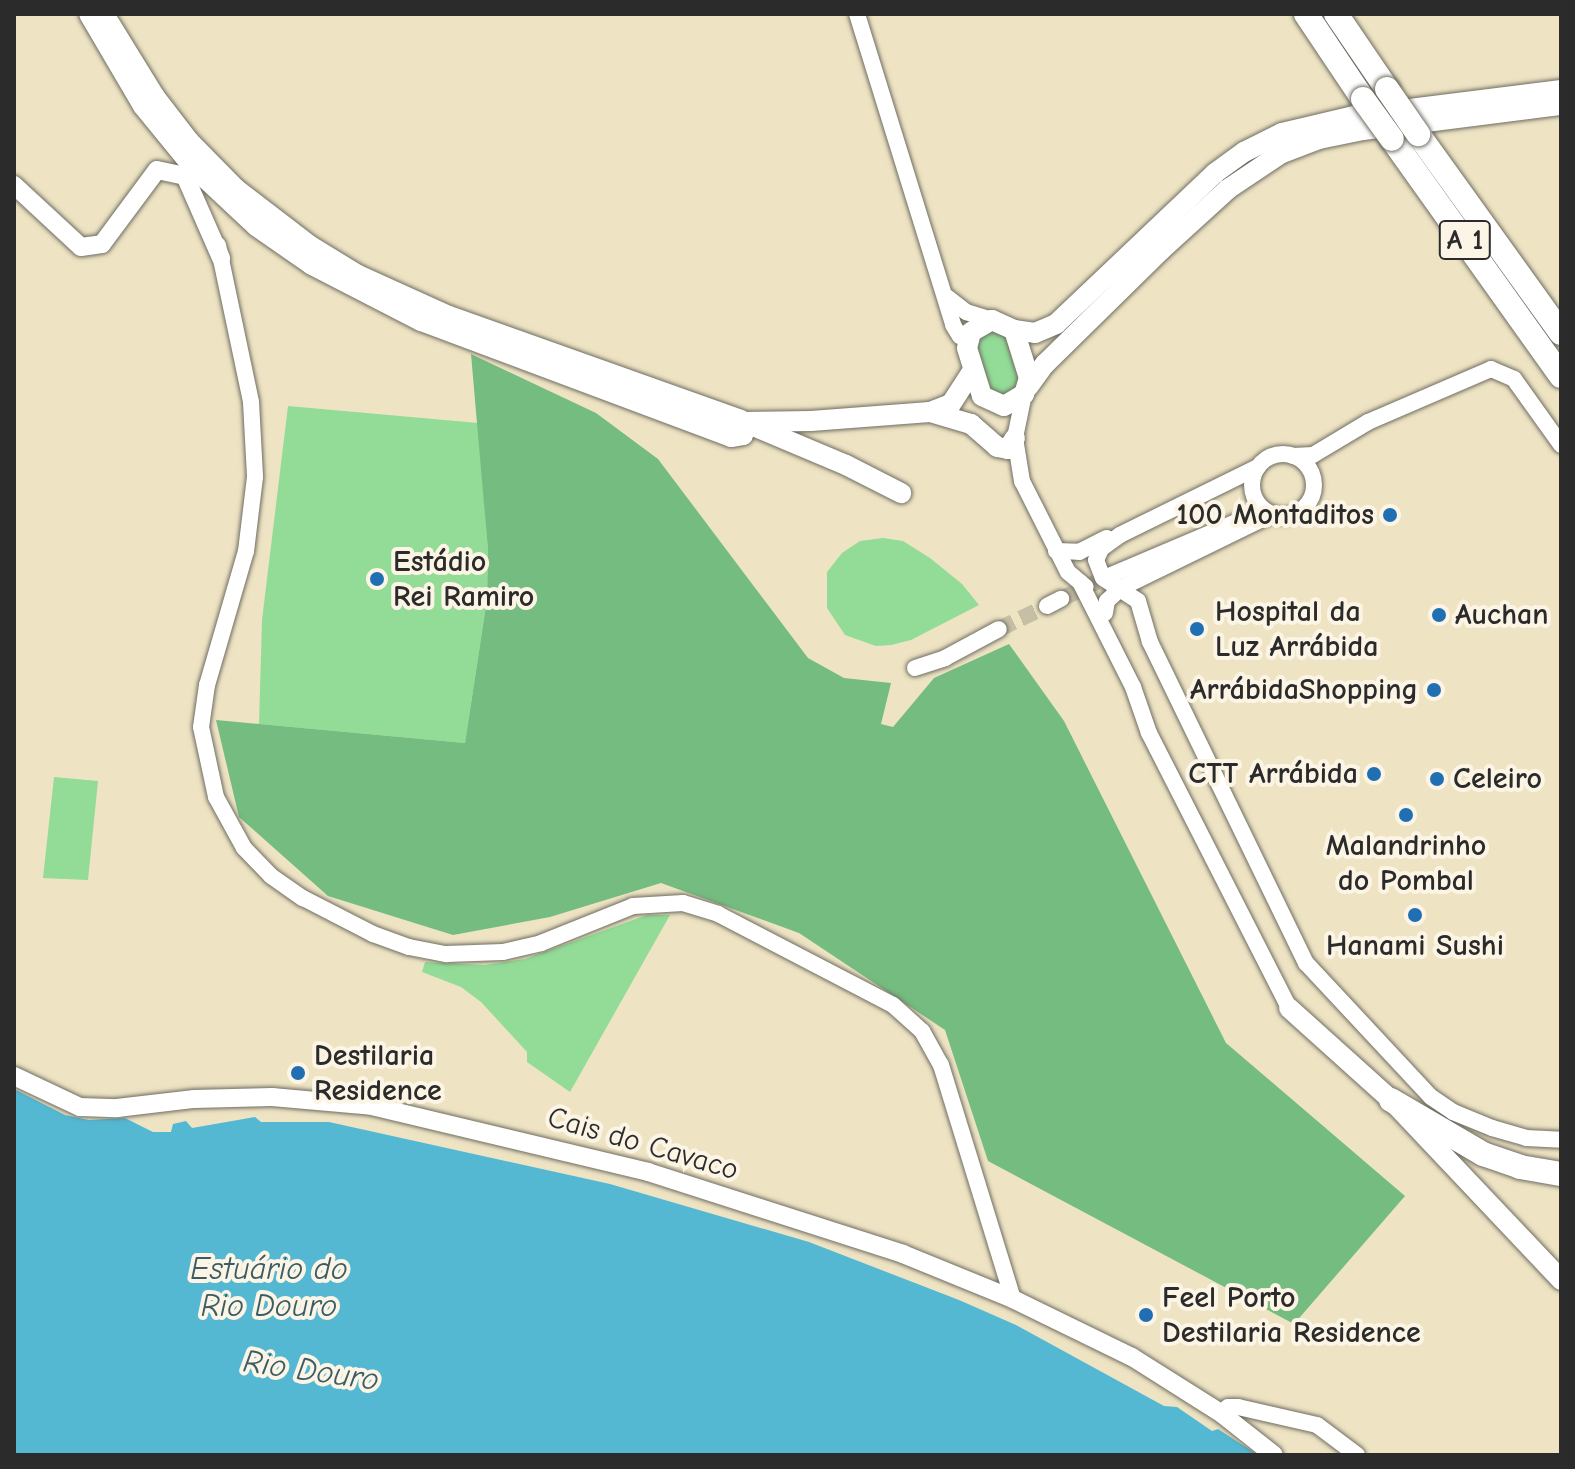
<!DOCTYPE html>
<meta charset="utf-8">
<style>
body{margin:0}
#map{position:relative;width:1575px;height:1469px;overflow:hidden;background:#eee4c4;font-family:"Comic Neue",sans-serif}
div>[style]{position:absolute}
.green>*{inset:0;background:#92dc97}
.forest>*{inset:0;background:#75bc80}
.water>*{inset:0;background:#54b8d3}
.tertiary-tunnel>*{height:16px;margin-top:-8px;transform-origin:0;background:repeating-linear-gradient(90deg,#c7bfa5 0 16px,transparent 0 24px)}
.roads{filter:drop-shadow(0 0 2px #6f6c61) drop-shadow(0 0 2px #6f6c61)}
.tertiary>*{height:16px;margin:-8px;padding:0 8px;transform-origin:8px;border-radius:8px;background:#fff}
.tertiary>.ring{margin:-8px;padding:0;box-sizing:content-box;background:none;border:16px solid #fff;border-radius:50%}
.secondary>*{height:18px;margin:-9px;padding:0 9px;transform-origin:9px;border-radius:9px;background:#fff}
.primary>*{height:20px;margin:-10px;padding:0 10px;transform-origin:10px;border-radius:10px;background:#fff}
.motorway>*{height:24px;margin:-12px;padding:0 12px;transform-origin:12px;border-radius:12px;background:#fff}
.bridges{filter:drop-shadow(0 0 2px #6f6c61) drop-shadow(0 0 2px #6f6c61)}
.motorway-bridge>*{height:24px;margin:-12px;padding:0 12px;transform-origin:12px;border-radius:12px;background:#fff}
.dots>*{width:22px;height:22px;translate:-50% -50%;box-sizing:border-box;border:4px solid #fcf5e5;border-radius:50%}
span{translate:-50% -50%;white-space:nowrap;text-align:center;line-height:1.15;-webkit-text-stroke:8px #fcf5e5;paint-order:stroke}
.shield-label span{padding:2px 6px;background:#fcf5e5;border:2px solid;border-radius:6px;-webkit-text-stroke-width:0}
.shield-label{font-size:28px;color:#2b2b2b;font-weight:700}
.poi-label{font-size:30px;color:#2b2b2b;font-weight:700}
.right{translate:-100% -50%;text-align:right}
.left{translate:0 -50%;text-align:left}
.street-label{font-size:30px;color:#2b2b2b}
.water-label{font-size:32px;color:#395c66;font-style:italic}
.frame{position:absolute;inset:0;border:16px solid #2b2b2b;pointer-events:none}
</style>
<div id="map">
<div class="green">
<div style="clip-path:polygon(994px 330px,1005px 333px,1020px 384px,1009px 397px,992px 395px,976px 350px,983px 334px)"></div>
<div style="clip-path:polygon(288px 406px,478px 423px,488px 550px,487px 599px,465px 743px,259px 724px,262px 620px)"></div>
<div style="clip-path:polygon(883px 538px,903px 541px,930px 558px,962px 584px,979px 605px,911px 640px,891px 645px,876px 646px,845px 635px,827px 608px,827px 572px,842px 553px,860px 541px)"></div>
<div style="clip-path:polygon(54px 777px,98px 781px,88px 880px,43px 878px)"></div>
<div style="clip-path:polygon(647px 915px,670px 915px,570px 1092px,527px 1062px,527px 1052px,481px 1002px,461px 987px,422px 972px,425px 962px,485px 965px,525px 959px)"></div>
</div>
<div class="forest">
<div style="clip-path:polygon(471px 354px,596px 413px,658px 459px,808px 658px,844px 678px,891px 683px,881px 724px,893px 727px,934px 678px,1009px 644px,1064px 721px,1226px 1043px,1405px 1196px,1294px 1324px,988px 1161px,945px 1030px,799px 933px,661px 883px,550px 917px,453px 935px,328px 896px,239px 817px,216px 720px,465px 743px,487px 599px,488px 550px)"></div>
</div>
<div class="water">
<div style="clip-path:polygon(14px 1089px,65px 1115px,89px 1120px,125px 1118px,153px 1132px,171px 1132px,173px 1124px,186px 1121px,192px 1128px,255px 1117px,261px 1122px,329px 1122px,610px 1184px,809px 1242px,959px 1300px,1016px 1325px,1164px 1406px,1177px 1407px,1212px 1431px,1218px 1429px,1258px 1455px,14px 1455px)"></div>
</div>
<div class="tertiary-tunnel">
<div style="left:1061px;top:599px;width:55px;rotate:-25.6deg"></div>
<div style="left:999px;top:629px;width:53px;rotate:-25.6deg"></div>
</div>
<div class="roads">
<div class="tertiary">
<div style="left:857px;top:14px;width:325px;rotate:72.8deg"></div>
<div style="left:953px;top:325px;width:13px;rotate:58deg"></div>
<div style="left:960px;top:336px;width:9px;rotate:21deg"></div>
<div style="left:218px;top:245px;width:160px;rotate:78.1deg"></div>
<div style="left:251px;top:402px;width:75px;rotate:86.9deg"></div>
<div style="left:255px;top:477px;width:75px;rotate:96.9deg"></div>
<div style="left:246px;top:551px;width:140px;rotate:106.2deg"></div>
<div style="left:207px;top:685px;width:42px;rotate:98.1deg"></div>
<div style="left:201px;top:727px;width:72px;rotate:77.9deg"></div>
<div style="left:216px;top:797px;width:58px;rotate:61.2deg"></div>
<div style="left:244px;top:848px;width:39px;rotate:46deg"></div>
<div style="left:271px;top:876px;width:39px;rotate:35deg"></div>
<div style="left:303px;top:898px;width:79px;rotate:27.2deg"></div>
<div style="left:373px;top:934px;width:38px;rotate:20deg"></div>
<div style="left:409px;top:947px;width:38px;rotate:11deg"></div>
<div style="left:446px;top:954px;width:57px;rotate:-2deg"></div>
<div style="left:503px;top:952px;width:39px;rotate:-13deg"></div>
<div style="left:541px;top:943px;width:99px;rotate:-21.9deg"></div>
<div style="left:633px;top:906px;width:50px;rotate:-3.4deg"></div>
<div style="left:683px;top:903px;width:37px;rotate:17deg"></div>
<div style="left:718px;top:914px;width:197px;rotate:27.5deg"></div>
<div style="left:893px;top:1005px;width:39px;rotate:42deg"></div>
<div style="left:922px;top:1031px;width:39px;rotate:61deg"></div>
<div style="left:941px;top:1065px;width:245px;rotate:72.9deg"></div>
<div style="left:947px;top:297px;width:24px;rotate:38deg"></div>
<div style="left:966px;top:312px;width:27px;rotate:17deg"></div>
<div style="left:1024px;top:394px;width:45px;rotate:101.6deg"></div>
<div style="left:1015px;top:438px;width:44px;rotate:80.8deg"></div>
<div style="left:1022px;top:481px;width:102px;rotate:63.2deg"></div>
<div style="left:1068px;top:572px;width:23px;rotate:40deg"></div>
<div class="ring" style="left:1252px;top:454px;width:46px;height:46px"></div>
<div style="left:1293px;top:456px;width:20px;rotate:-3deg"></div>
<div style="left:1313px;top:455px;width:64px;rotate:-31deg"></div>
<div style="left:1368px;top:422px;width:134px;rotate:-23.3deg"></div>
<div style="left:1491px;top:369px;width:25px;rotate:23deg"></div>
<div style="left:1514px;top:379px;width:81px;rotate:54.5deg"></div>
<div style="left:1258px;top:467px;width:154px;rotate:153.8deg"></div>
<div style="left:1120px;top:535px;width:24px;rotate:144deg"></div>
<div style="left:1101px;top:549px;width:12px;rotate:114deg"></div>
<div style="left:1096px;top:560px;width:19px;rotate:69deg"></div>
<div style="left:1103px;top:578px;width:42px;rotate:33.3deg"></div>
<div style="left:1138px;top:601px;width:43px;rotate:73.7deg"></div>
<div style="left:1150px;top:642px;width:357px;rotate:64.1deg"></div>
<div style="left:1306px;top:963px;width:183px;rotate:47deg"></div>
<div style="left:1431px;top:1097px;width:27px;rotate:34deg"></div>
<div style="left:1453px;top:1112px;width:42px;rotate:22.3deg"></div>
<div style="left:1492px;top:1128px;width:35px;rotate:16deg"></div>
<div style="left:1526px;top:1138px;width:35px;rotate:3deg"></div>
<div style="left:1056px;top:551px;width:23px;rotate:2deg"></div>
<div style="left:1079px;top:552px;width:31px;rotate:-27deg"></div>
<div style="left:1111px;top:575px;width:162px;rotate:-22.9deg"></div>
<div style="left:1080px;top:582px;width:118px;rotate:63.2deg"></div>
<div style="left:1133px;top:687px;width:49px;rotate:70.8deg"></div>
<div style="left:1149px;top:733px;width:309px;rotate:63deg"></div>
<div style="left:1047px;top:606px;width:16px;rotate:-27deg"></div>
<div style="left:1105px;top:613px;width:12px;rotate:-81deg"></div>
<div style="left:1107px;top:601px;width:19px;rotate:-43deg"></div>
<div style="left:1121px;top:588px;width:169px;rotate:-26deg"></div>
<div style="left:915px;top:668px;width:32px;rotate:-18deg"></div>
<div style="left:945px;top:658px;width:61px;rotate:-28.2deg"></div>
<div style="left:1222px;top:1414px;width:9px;rotate:-49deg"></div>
<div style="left:1228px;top:1407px;width:10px"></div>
<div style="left:1238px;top:1407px;width:81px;rotate:12.8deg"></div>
<div style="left:1317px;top:1425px;width:50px;rotate:36.9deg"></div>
</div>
<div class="secondary">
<div style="left:14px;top:185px;width:91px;rotate:42.8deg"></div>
<div style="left:81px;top:247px;width:21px;rotate:-8deg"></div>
<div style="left:102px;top:244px;width:92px;rotate:-53.4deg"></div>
<div style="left:157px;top:170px;width:29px;rotate:12deg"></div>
<div style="left:185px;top:176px;width:90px;rotate:66.3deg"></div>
<div style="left:14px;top:1076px;width:73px;rotate:25.2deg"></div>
<div style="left:80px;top:1107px;width:37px;rotate:2deg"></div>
<div style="left:117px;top:1108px;width:78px;rotate:-6.7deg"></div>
<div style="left:194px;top:1099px;width:78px;rotate:-1.5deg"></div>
<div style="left:272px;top:1097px;width:100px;rotate:5.1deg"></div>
<div style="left:372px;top:1106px;width:284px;rotate:13.4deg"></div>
<div style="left:648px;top:1172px;width:268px;rotate:17.8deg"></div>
<div style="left:903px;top:1254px;width:119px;rotate:22.2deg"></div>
<div style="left:1013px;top:1299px;width:132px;rotate:26deg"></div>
<div style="left:1132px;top:1357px;width:107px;rotate:32.3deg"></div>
<div style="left:1222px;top:1414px;width:66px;rotate:38.3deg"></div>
</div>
<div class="primary">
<div style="left:89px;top:14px;width:107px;rotate:59.6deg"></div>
<div style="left:143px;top:106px;width:79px;rotate:50.7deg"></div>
<div style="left:193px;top:167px;width:86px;rotate:43.1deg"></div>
<div style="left:256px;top:226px;width:68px;rotate:34.9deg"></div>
<div style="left:312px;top:265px;width:123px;rotate:27.2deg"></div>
<div style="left:421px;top:321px;width:331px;rotate:20.5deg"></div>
<div style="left:731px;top:437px;width:12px;rotate:-9deg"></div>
<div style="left:743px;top:435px;width:10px;rotate:-79deg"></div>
<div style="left:745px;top:425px;width:6px;rotate:-129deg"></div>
<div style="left:741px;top:420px;width:310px;rotate:-160.4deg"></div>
<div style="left:449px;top:316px;width:100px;rotate:-155.7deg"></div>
<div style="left:358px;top:275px;width:57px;rotate:-148.5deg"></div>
<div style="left:309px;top:245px;width:92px;rotate:-142.5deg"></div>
<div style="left:236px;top:189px;width:67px;rotate:-134.4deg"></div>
<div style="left:189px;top:141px;width:56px;rotate:-127.7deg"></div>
<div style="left:155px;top:97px;width:97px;rotate:-121.6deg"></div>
<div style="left:992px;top:320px;width:24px;rotate:24deg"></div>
<div style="left:1014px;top:330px;width:50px;rotate:72.6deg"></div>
<div style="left:1029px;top:378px;width:17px;rotate:107deg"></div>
<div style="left:1024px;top:394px;width:23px;rotate:149deg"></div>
<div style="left:1004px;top:406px;width:24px;rotate:-156deg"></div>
<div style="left:982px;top:396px;width:50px;rotate:-107.4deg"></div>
<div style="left:967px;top:348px;width:16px;rotate:-76deg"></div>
<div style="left:971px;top:332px;width:24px;rotate:-30deg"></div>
<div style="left:1014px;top:330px;width:21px;rotate:8deg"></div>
<div style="left:1035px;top:333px;width:23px;rotate:-23deg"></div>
<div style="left:1056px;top:324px;width:219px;rotate:-43.5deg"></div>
<div style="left:1215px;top:173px;width:36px;rotate:-36deg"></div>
<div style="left:1244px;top:152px;width:42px;rotate:-26.6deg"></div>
<div style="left:1282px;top:133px;width:74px;rotate:-13.3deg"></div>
<div style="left:1354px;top:116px;width:209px;rotate:-7.2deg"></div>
<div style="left:1028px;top:387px;width:29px;rotate:-54deg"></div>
<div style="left:1045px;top:364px;width:163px;rotate:-44.5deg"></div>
<div style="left:1161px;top:250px;width:91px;rotate:-42.3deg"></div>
<div style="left:1228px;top:189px;width:63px;rotate:-33.9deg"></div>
<div style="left:1280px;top:154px;width:42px;rotate:-21deg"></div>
<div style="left:1319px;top:139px;width:45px;rotate:-11.6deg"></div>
<div style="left:1363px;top:130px;width:200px;rotate:-7.2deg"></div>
<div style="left:930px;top:412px;width:22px;rotate:-21deg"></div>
<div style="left:951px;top:404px;width:40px;rotate:-57.1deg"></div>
<div style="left:743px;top:422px;width:68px;rotate:-0.8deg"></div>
<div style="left:811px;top:421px;width:119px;rotate:-4.3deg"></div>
<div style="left:930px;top:412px;width:43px;rotate:16.3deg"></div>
<div style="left:971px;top:424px;width:35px;rotate:41deg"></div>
<div style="left:997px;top:447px;width:11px;rotate:10deg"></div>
<div style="left:1008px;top:449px;width:13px;rotate:-58deg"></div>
<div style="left:751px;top:425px;width:103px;rotate:22.8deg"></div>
<div style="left:846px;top:465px;width:62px;rotate:27deg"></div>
<div style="left:1289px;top:1008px;width:137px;rotate:42deg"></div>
<div style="left:1391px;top:1100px;width:248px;rotate:46.6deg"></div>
</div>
<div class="motorway">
<div style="left:1306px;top:14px;width:102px;rotate:56.2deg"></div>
<div style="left:1336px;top:14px;width:91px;rotate:55.8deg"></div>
<div style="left:1418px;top:134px;width:245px;rotate:54.3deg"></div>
<div style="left:1392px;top:139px;width:291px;rotate:54.5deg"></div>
<div style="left:1391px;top:1100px;width:107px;rotate:30.4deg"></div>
<div style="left:1483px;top:1154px;width:39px;rotate:19deg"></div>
<div style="left:1520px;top:1167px;width:42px;rotate:9.7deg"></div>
</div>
</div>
<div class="bridges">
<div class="motorway-bridge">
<div style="left:1387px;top:89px;width:55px;rotate:55.4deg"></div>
<div style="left:1363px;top:99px;width:49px;rotate:54.1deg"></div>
</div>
</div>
<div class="dots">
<div style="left:1390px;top:515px;background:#1f6fb2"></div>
<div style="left:377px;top:579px;background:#1f6fb2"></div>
<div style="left:1439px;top:615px;background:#1f6fb2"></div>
<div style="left:1197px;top:629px;background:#1f6fb2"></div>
<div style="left:1434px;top:690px;background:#1f6fb2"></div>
<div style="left:1374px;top:774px;background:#1f6fb2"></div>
<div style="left:1437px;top:779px;background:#1f6fb2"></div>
<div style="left:1406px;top:815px;background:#1f6fb2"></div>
<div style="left:1415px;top:915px;background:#1f6fb2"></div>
<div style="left:298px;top:1073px;background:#1f6fb2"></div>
<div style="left:1146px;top:1315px;background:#1f6fb2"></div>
</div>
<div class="shield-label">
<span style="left:1465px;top:240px">A 1</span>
</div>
<div class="poi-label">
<span class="right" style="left:1374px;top:515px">100 Montaditos</span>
<span class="left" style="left:393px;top:579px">Estádio<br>Rei Ramiro</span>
<span class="left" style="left:1215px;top:629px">Hospital da<br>Luz Arrábida</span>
<span class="left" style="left:1455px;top:615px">Auchan</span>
<span class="right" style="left:1418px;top:690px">ArrábidaShopping</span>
<span class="right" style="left:1358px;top:774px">CTT Arrábida</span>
<span class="left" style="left:1453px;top:779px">Celeiro</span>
<span style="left:1406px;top:863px">Malandrinho<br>do Pombal</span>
<span style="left:1415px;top:946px">Hanami Sushi</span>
<span class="left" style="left:314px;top:1073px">Destilaria<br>Residence</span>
<span class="left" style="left:1162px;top:1315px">Feel Porto<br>Destilaria Residence</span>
</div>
<div class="street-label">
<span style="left:643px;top:1144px;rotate:16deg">Cais do Cavaco</span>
</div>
<div class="water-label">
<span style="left:269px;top:1288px">Estuário do<br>Rio Douro</span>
<span style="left:311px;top:1371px;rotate:8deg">Rio Douro</span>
</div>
<div class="frame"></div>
</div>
